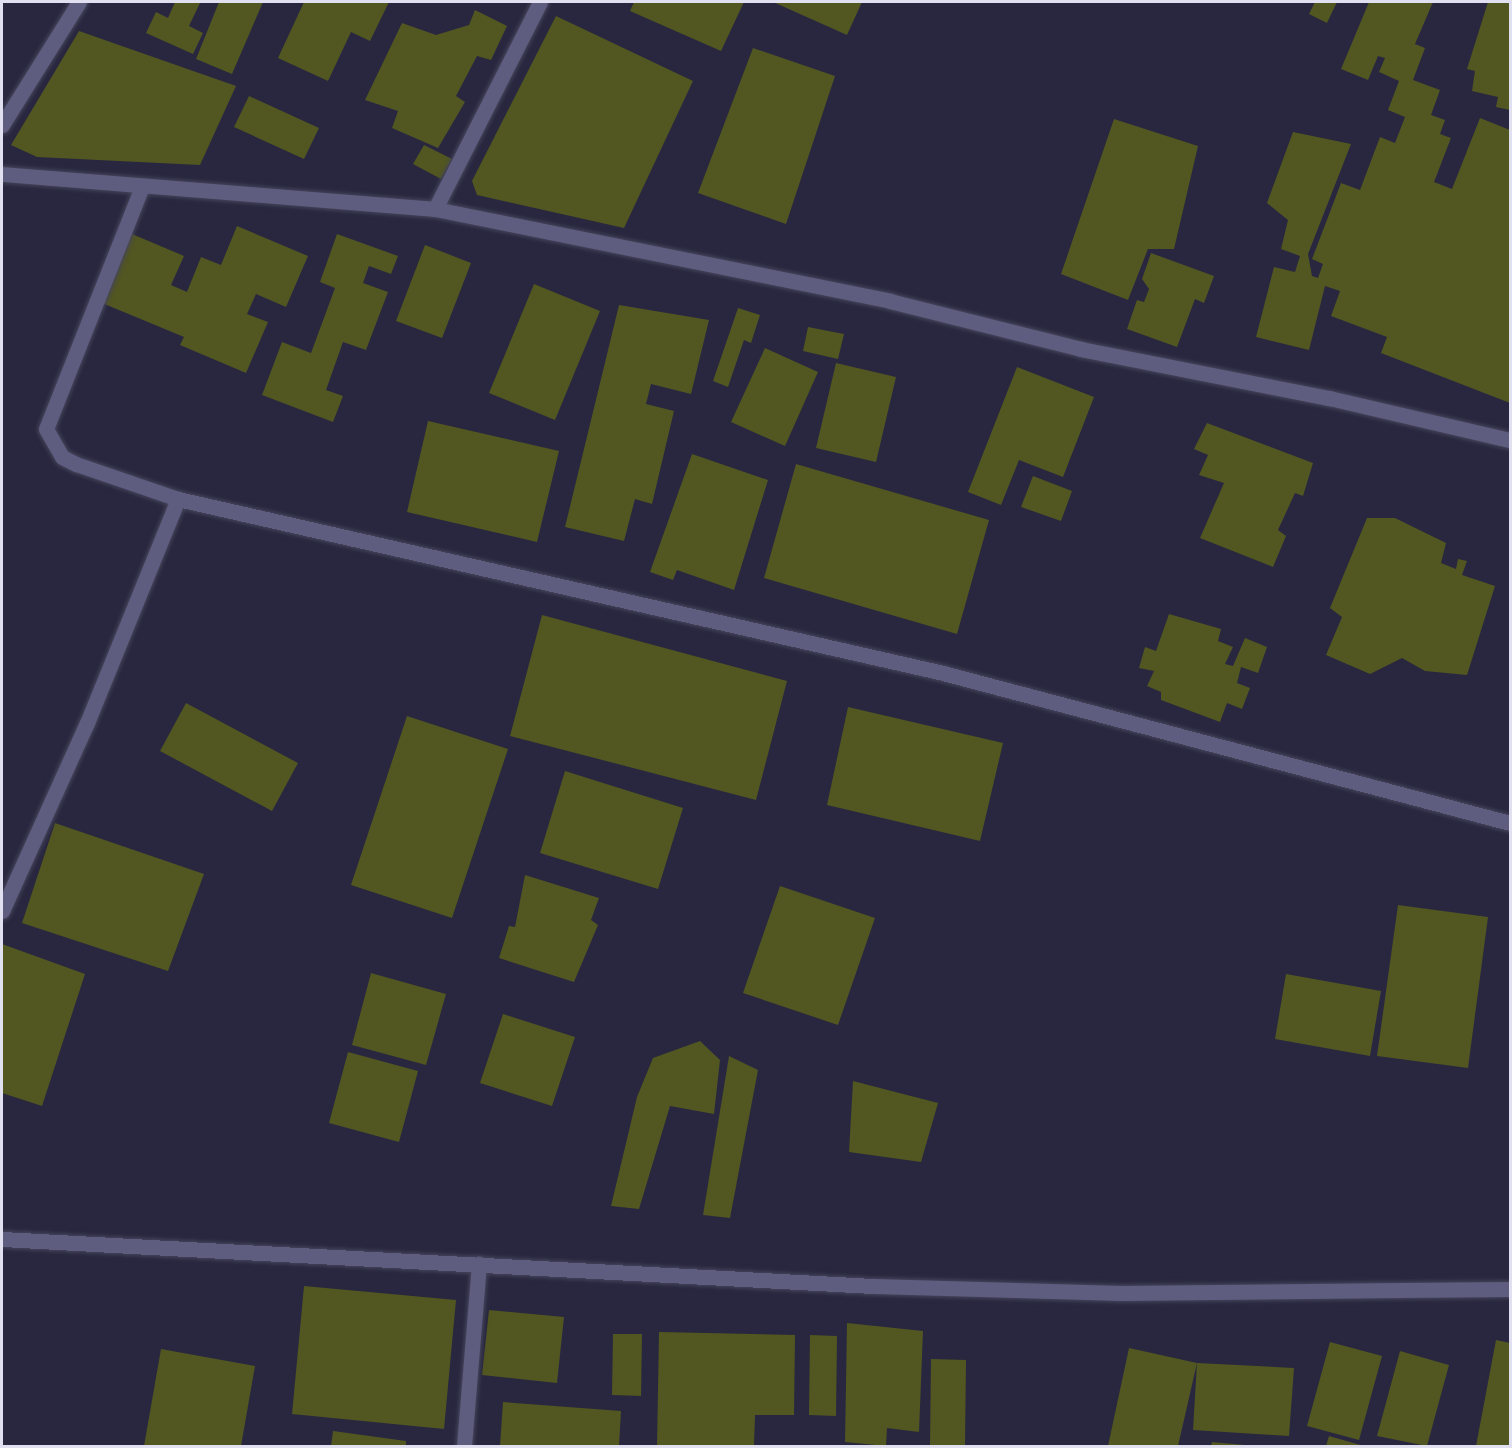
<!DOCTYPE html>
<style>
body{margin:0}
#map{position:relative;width:1512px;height:1448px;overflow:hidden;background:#28273f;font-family:"Roboto Serif",serif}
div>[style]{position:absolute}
.building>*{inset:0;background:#525621}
.roads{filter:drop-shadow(0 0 2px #45455b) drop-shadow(0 0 2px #45455b)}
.street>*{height:15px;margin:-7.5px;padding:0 7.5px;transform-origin:7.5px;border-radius:7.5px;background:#5e5d80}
span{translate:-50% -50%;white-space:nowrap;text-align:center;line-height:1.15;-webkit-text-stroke:4.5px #28273f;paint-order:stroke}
.frame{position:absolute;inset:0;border:3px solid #e0e0f1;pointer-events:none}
</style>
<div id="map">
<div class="building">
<div style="clip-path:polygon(175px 2px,200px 3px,189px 26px,203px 33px,193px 54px,146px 33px,156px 12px,168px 18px)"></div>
<div style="clip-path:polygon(219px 2px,263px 2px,232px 74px,196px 59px)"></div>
<div style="clip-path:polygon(304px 2px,389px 2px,370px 41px,351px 32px,328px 81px,278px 58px)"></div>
<div style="clip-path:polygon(634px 2px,744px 2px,721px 51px,630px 11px)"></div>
<div style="clip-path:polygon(773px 2px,862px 2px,847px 35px)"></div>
<div style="clip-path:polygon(1315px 2px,1337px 2px,1327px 23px,1309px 14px)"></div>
<div style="clip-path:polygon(1369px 2px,1433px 2px,1415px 44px,1425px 48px,1413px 80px,1440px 90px,1431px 115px,1445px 120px,1440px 134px,1451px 138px,1434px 182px,1452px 189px,1480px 118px,1510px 130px,1510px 403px,1381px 353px,1387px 337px,1331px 316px,1340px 291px,1325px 286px,1309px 350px,1256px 337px,1274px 267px,1295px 272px,1300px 256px,1281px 249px,1288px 220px,1267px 203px,1293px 132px,1351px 144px,1308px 254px,1312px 276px,1318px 278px,1323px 264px,1312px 259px,1341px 183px,1360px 190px,1380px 137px,1395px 143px,1405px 117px,1388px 110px,1399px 81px,1379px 72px,1385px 58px,1378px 56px,1368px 80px,1341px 69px)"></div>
<div style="clip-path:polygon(1488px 2px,1510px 2px,1510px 110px,1496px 107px,1498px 97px,1472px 91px,1475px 71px,1467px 69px)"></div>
<div style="clip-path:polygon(475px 10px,507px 26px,491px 60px,477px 56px,456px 96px,465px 102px,438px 148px,392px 128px,398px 111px,365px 100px,402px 23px,436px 35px,469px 25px)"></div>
<div style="clip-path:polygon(556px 16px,693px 81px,624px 228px,477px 195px,472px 181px)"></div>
<div style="clip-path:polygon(79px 31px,236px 86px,200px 165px,37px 157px,11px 145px)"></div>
<div style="clip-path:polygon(753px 48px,835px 76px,786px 224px,698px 193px)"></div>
<div style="clip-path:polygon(249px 96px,319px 128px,304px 159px,234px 127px)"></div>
<div style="clip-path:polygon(1114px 119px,1198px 146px,1174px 249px,1148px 249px,1128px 300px,1061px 274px)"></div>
<div style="clip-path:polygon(424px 145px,452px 159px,441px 179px,413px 164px)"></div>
<div style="clip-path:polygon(237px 226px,308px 256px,286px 307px,256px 294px,247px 314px,268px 322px,246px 373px,180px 345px,184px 337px,102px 303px,132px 234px,184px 256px,171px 285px,187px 292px,201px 257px,221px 265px)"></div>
<div style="clip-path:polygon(337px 234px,398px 256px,391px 274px,369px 266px,363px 283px,388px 292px,366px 350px,343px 342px,326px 390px,343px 396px,333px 422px,262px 395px,282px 342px,311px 353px,335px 288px,320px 282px)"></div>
<div style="clip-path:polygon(425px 245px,471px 263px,442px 338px,396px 321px)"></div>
<div style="clip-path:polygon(1151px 253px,1214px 276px,1204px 303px,1195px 299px,1177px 347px,1127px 329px,1137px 300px,1144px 302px,1149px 289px,1142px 279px)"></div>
<div style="clip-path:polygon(534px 284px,600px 311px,555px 420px,489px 393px)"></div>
<div style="clip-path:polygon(619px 305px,709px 320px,691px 394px,651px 384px,646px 404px,674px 411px,652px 504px,635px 499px,624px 541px,565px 527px)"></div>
<div style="clip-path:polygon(738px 308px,760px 315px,751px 343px,744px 340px,728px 387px,713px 381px)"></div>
<div style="clip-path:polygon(808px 327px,844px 334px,838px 359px,803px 351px)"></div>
<div style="clip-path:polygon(765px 348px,818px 372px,785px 446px,731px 422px)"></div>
<div style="clip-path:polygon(836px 363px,896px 377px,876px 462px,816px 448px)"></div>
<div style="clip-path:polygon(1017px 367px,1094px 397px,1063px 477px,1019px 460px,1001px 505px,968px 492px)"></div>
<div style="clip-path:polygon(428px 421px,559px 451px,537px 542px,407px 512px)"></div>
<div style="clip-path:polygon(1207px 423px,1313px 463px,1303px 496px,1295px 493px,1278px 530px,1286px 536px,1273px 567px,1200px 538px,1224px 483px,1199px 475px,1208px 455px,1194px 449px)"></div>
<div style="clip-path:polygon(692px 454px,768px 480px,734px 590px,677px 570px,673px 580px,650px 572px)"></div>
<div style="clip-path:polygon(796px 464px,989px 520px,957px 634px,764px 578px)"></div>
<div style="clip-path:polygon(1033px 476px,1072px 491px,1061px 521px,1021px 507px)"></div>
<div style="clip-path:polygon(1367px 518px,1395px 518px,1446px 543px,1441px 563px,1456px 569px,1458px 559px,1467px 561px,1462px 575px,1495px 586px,1467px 675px,1425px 671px,1402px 658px,1370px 674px,1326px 655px,1342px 617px,1330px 608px)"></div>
<div style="clip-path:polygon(1169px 614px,1221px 629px,1218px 641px,1233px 647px,1225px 664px,1233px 666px,1245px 638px,1267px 647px,1258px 673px,1241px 667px,1237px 683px,1250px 688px,1242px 709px,1227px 703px,1220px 722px,1161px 700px,1161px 692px,1147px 686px,1154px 671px,1139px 668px,1145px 647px,1156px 651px)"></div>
<div style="clip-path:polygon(542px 615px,787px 681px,756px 800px,510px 736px)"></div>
<div style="clip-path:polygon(186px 703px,298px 763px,272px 811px,160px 751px)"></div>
<div style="clip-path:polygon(848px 707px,1003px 743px,980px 841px,827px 805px)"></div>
<div style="clip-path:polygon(407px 716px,508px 749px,452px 918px,351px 885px)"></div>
<div style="clip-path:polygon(565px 771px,683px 808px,658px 889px,540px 853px)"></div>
<div style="clip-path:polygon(55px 823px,204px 874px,168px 971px,22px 923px)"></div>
<div style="clip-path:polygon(525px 875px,599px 898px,591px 920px,598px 925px,574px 982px,499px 958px,509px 926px,515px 927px)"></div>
<div style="clip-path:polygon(780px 886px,875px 918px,838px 1025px,743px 993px)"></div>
<div style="clip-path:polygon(1398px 905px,1488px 917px,1468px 1068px,1377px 1056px)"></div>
<div style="clip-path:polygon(2px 944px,85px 974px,42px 1106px,2px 1093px)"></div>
<div style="clip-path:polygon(371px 973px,446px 994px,426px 1065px,352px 1045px)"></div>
<div style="clip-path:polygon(1286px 974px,1381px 991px,1370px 1056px,1275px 1039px)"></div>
<div style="clip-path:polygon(503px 1014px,575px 1037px,552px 1106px,480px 1083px)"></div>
<div style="clip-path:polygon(700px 1041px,720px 1060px,714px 1114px,670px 1106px,639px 1209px,611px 1206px,637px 1097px,653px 1058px)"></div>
<div style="clip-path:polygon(348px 1052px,418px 1071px,399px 1142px,329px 1123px)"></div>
<div style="clip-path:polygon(729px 1056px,758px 1070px,730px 1218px,703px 1215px)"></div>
<div style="clip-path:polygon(853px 1081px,938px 1103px,921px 1162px,849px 1152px)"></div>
<div style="clip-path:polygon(304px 1286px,456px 1300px,444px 1429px,292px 1414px)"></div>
<div style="clip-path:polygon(489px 1310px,564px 1317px,557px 1383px,482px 1375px)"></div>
<div style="clip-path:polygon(847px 1323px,923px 1331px,919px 1432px,887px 1428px,886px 1446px,845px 1442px)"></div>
<div style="clip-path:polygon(659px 1332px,795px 1335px,794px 1415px,755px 1415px,754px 1446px,657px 1446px)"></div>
<div style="clip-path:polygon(613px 1334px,642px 1334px,641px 1396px,612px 1395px)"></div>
<div style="clip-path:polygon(810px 1335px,837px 1336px,836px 1416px,809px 1415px)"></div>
<div style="clip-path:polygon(1496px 1340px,1510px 1343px,1510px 1446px,1476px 1446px)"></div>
<div style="clip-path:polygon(1330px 1342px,1382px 1356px,1359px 1440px,1307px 1426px)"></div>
<div style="clip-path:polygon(1129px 1348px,1197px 1363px,1178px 1446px,1108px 1446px)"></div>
<div style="clip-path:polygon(161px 1349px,255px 1366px,241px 1446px,144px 1446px)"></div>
<div style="clip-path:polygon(1400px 1351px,1449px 1365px,1427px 1446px,1377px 1436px)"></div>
<div style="clip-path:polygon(931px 1359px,966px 1360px,965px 1446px,930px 1446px)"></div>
<div style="clip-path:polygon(1197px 1363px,1294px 1368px,1289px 1436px,1193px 1430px)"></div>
<div style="clip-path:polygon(503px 1402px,621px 1411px,619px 1446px,500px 1446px)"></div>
<div style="clip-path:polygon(333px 1431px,406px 1441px,406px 1446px,331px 1446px)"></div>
<div style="clip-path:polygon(1329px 1436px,1364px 1446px,1326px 1446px)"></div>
<div style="clip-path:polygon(1212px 1442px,1245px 1445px,1244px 1446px,1211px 1446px)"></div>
</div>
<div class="roads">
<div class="street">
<div style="left:2px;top:125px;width:145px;rotate:-58deg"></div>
<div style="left:2px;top:174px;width:434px;rotate:4.6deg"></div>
<div style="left:435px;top:209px;width:464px;rotate:11.4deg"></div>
<div style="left:890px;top:301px;width:197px;rotate:14.1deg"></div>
<div style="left:1081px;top:349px;width:253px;rotate:11.2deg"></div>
<div style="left:1329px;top:398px;width:186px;rotate:13.1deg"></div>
<div style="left:141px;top:189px;width:258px;rotate:111.6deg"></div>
<div style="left:46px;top:429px;width:32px;rotate:60deg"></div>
<div style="left:62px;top:457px;width:16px;rotate:27deg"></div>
<div style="left:76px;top:464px;width:108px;rotate:18.9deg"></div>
<div style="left:178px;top:499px;width:785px;rotate:12.81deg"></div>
<div style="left:943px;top:673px;width:587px;rotate:14.82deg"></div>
<div style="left:435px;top:209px;width:232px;rotate:-63.1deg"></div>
<div style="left:2px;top:911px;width:206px;rotate:-65.7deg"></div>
<div style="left:87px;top:723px;width:242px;rotate:-67.9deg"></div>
<div style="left:2px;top:1239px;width:873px;rotate:3.09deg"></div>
<div style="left:874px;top:1286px;width:248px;rotate:1.6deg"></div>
<div style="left:1122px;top:1293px;width:388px;rotate:-0.6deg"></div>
<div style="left:464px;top:1446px;width:183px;rotate:-85.3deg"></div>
</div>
</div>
<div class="frame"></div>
</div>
